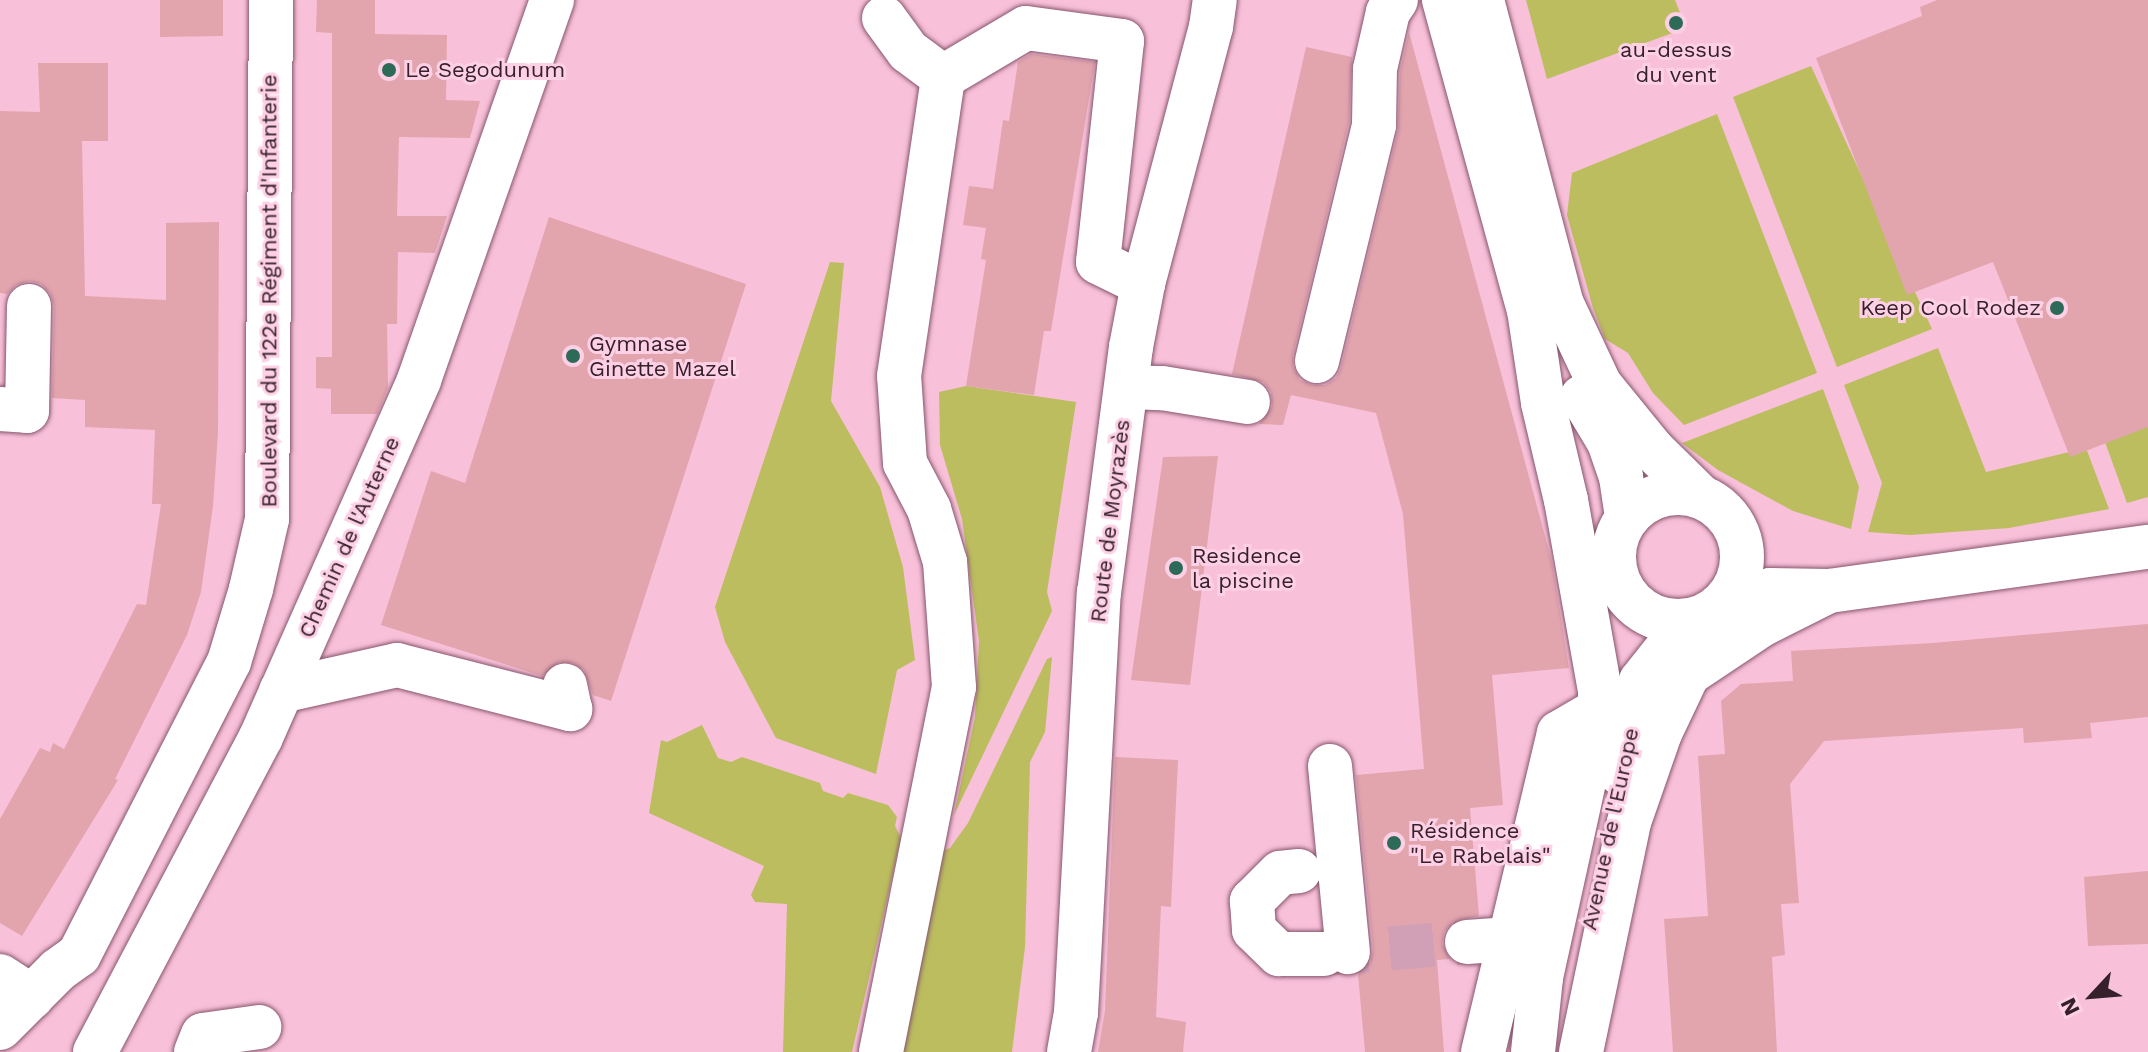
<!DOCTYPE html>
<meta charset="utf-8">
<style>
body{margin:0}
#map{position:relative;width:2148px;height:1052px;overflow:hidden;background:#f8c0d9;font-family:"Work Sans",sans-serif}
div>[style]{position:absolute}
.green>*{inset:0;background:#bbbd5f}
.building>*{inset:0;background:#e2a5ae}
.minor-tunnel>*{height:44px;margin-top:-22px;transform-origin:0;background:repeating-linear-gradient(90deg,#d1a0b6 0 44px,transparent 0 66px)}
.roads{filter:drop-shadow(0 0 2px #87566d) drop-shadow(0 0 2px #87566d)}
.minor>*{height:44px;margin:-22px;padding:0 22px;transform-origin:22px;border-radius:22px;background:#fff}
.major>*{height:44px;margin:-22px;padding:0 22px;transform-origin:22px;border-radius:22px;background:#fff}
.major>.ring{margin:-22px;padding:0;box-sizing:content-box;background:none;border:44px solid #fff;border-radius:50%}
.dots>*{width:22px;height:22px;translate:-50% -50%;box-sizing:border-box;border:4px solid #fed0e5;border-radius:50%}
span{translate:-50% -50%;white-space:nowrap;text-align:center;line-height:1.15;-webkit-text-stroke:6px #fed0e5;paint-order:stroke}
.poi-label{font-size:22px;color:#36212b}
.left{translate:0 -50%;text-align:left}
.right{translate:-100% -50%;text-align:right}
.street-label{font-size:22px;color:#36212b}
.north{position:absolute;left:2052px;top:956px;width:80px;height:80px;-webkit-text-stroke:6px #fed0e5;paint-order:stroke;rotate:244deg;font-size:22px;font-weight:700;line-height:32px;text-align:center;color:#36212b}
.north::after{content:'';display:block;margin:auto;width:28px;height:36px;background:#36212b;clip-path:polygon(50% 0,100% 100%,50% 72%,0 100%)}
</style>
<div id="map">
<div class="green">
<div style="clip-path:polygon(1526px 0,1675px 0,1686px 28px,1547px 79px)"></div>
<div style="clip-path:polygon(1811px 66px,1932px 329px,1837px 367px,1733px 97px)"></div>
<div style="clip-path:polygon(1717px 114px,1817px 373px,1684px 425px,1653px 393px,1628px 353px,1605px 339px,1593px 308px,1567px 215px,1572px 173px)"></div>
<div style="clip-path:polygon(830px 262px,844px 263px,831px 401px,880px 487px,903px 567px,915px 660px,897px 670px,876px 774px,776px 738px,725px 642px,715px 607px)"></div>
<div style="clip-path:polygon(1938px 348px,1986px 472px,2086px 448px,2109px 509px,2009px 528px,1910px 535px,1868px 532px,1882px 483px,1844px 385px)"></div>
<div style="clip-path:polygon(966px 386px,1076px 402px,1047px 592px,1052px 611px,954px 815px,975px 717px,979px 641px,962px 519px,940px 445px,939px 392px)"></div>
<div style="clip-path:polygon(1823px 389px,1859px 487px,1851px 529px,1793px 511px,1718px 470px,1682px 443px)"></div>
<div style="clip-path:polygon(2148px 425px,2148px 497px,2127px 503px,2105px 442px)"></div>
<div style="clip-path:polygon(1052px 657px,1045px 732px,1030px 762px,1025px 947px,1012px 1052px,893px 1052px,939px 852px,950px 848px,968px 823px,1047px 659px)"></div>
<div style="clip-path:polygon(702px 725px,718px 758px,731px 762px,742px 757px,820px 783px,823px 791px,843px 798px,848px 793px,888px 805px,897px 817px,895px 826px,901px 838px,852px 1052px,783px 1052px,787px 904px,755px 902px,751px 895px,764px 866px,649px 813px,661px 740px,667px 742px)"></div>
</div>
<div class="building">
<div style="clip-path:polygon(160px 0,223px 0,223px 36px,160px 37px)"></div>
<div style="clip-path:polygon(317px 0,375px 0,375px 34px,447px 35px,446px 100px,480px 101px,470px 138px,399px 137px,397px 216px,447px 216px,435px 253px,398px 252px,397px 324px,387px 324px,388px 388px,377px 414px,331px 414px,331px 389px,316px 388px,316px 357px,332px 357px,332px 33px,316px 32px)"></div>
<div style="clip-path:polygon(1937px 0,2148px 0,2148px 427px,2070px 457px,1993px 262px,1907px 295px,1816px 58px,1922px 16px,1920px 7px)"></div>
<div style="clip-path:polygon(1409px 32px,1552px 562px,1569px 668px,1492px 675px,1503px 805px,1470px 808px,1479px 916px,1454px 921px,1444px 932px,1442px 944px,1450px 959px,1437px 960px,1444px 1052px,1365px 1052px,1358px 974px,1370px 963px,1373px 950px,1356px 775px,1424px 769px,1403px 514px,1376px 413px,1291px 395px,1283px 425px,1259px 424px,1272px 407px,1271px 392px,1263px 382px,1232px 374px,1306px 47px,1352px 57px,1349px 122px,1293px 355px,1293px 367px,1300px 380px,1312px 385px,1325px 385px,1336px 378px,1341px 368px,1398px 131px,1400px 72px)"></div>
<div style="clip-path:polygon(1031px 54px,1095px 62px,1051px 331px,1044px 331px,1034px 395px,966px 386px,986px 260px,981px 259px,986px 228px,963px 225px,969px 186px,993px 189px,1003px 120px,1009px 121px,1018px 62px)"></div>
<div style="clip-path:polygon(38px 63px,108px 63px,108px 141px,82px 141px,85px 296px,166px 300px,166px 223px,219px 222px,218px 433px,213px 506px,201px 592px,187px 635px,115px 779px,118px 780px,22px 936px,0 923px,0 819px,40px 748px,50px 752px,53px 743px,64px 749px,137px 604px,146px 605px,161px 504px,152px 504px,155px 430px,85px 427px,85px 400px,52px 398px,54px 306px,50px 293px,41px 284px,29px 281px,16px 285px,7px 294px,0 293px,0 111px,40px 112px)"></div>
<div style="clip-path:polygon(549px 217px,746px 284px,611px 701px,593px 695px,584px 670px,573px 663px,559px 662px,542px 676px,381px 625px,431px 471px,465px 483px)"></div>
<div style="clip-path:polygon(1218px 456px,1190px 685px,1131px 680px,1163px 457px)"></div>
<div style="clip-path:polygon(2148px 624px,2148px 717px,2090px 723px,2092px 738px,2024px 743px,2023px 728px,1824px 741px,1790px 784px,1799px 903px,1781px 904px,1785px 955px,1772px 957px,1777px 1052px,1673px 1052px,1664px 919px,1708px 916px,1698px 756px,1725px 754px,1721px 701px,1741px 684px,1793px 681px,1791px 651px,1933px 643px)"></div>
<div style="clip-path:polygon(1115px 757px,1178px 760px,1171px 907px,1161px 906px,1156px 1017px,1186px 1022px,1183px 1052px,1098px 1052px,1105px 1011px)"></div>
<div style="clip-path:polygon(2148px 871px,2148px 944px,2088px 946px,2084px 877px)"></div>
</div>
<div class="minor-tunnel">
<div style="left:1324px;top:954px;width:144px;rotate:-4.8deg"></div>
</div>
<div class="roads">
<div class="minor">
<div style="left:884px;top:18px;width:41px;rotate:54deg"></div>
<div style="left:908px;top:51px;width:44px;rotate:36.6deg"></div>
<div style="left:943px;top:77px;width:96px;rotate:-30.6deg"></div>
<div style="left:1026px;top:28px;width:97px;rotate:7.7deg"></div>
<div style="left:1122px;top:41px;width:222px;rotate:96.2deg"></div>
<div style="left:1098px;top:262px;width:50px;rotate:26.1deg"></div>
<div style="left:1317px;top:361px;width:243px;rotate:-76.4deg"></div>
<div style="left:1374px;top:125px;width:56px;rotate:-89deg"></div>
<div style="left:1375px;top:69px;width:58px;rotate:-77.2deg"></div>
<div style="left:1388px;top:12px;width:14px;rotate:-56deg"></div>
<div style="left:1128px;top:387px;width:34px;rotate:2deg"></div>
<div style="left:1162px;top:388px;width:87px;rotate:9.2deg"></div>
<div style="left:0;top:409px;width:27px;rotate:4deg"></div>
<div style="left:27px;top:411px;width:105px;rotate:-88.9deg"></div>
<div style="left:281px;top:691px;width:119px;rotate:-12.6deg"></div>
<div style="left:397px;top:665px;width:179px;rotate:14.3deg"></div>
<div style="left:570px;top:709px;width:24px;rotate:-102deg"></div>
<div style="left:1330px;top:766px;width:187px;rotate:84.5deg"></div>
<div style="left:1299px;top:871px;width:19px;rotate:174deg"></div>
<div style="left:1280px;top:873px;width:40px;rotate:135deg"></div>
<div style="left:1252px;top:901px;width:29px;rotate:86deg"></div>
<div style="left:1254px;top:930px;width:35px;rotate:44deg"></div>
<div style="left:1279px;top:954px;width:45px"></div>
<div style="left:1467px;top:942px;width:43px;rotate:-4deg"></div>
<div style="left:0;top:976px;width:38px;rotate:33deg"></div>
<div style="left:95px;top:1052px;width:356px;rotate:-62.2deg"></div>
<div style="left:261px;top:737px;width:390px;rotate:-66.1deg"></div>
<div style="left:419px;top:380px;width:403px;rotate:-70.7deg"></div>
<div style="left:196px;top:1052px;width:18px;rotate:-68deg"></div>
<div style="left:203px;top:1035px;width:57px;rotate:-8.1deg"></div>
<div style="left:881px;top:1052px;width:372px;rotate:-78.7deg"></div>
<div style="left:954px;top:687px;width:125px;rotate:-94.1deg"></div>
<div style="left:945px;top:562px;width:55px;rotate:-106.8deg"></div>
<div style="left:929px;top:509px;width:52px;rotate:-117.6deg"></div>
<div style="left:905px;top:463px;width:87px;rotate:-93.9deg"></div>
<div style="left:899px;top:376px;width:302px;rotate:-81.6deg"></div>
<div style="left:1069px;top:1052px;width:40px;rotate:-80deg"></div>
<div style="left:1076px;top:1013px;width:421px;rotate:-86.9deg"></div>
<div style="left:1099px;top:593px;width:248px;rotate:-82.6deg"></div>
<div style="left:1131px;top:347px;width:64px;rotate:-79.2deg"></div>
<div style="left:1143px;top:284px;width:266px;rotate:-75.2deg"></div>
<div style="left:1211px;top:27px;width:27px;rotate:-82deg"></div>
<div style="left:1483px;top:1052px;width:328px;rotate:-76.6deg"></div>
<div style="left:1559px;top:733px;width:48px;rotate:-30.3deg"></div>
</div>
<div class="major">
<div style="left:1444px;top:0;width:321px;rotate:74.7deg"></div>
<div style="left:1529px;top:310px;width:94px;rotate:81.4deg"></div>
<div style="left:1543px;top:403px;width:100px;rotate:76.7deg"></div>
<div style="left:1566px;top:500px;width:193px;rotate:79.9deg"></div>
<div style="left:1600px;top:690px;width:19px;rotate:90deg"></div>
<div style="left:1600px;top:709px;width:275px;rotate:102.4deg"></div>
<div style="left:1541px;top:978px;width:74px;rotate:96.2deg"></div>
<div style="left:1482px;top:0;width:312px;rotate:75.3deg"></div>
<div style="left:1561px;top:302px;width:92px;rotate:64.8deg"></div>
<div style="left:1600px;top:385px;width:84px;rotate:50.8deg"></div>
<div style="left:1653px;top:450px;width:67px;rotate:44.4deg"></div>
<div style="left:1582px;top:397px;width:52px;rotate:59deg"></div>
<div style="left:1609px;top:442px;width:37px;rotate:71deg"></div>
<div style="left:1621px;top:477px;width:40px;rotate:81.5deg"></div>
<div class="ring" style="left:1614px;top:493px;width:84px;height:84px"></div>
<div style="left:1718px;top:608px;width:55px;rotate:-19.1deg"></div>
<div style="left:1770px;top:590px;width:59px;rotate:1deg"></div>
<div style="left:1829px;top:591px;width:322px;rotate:-7.9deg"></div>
<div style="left:1621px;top:774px;width:95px;rotate:-77.9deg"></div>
<div style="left:1641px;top:681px;width:75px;rotate:-51.5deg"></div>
<div style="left:0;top:1028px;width:82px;rotate:-45deg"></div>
<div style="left:58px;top:970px;width:26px;rotate:-36deg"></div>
<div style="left:79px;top:955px;width:329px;rotate:-62.9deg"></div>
<div style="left:229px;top:662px;width:76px;rotate:-73.2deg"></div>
<div style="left:251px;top:589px;width:72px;rotate:-77.1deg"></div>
<div style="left:267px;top:519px;width:519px;rotate:-89.56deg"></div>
<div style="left:1581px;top:1052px;width:235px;rotate:-78.2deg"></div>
<div style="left:1629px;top:822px;width:94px;rotate:-70.8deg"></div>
<div style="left:1660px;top:733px;width:65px;rotate:-64.6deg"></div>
<div style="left:1688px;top:674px;width:90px;rotate:-33.7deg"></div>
<div style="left:1763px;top:624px;width:74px;rotate:-26.6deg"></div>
</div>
</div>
<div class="dots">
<div style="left:1676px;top:23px;background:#2d6a57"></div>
<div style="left:389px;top:70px;background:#2d6a57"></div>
<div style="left:2057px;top:308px;background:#2d6a57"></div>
<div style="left:573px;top:356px;background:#2d6a57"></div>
<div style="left:1176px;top:568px;background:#2d6a57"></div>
<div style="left:1394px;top:843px;background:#2d6a57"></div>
</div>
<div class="poi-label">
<span style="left:1676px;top:62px">au-dessus<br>du vent</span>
<span class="left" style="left:405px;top:70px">Le Segodunum</span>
<span class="right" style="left:2041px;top:308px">Keep Cool Rodez</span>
<span class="left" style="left:589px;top:356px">Gymnase<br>Ginette Mazel</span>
<span class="left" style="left:1192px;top:568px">Residence<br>la piscine</span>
<span class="left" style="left:1410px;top:843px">Résidence<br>"Le Rabelais"</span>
</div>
<div class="street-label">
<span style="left:269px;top:291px;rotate:-90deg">Boulevard du 122e Régiment d'Infanterie</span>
<span style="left:1110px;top:521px;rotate:-83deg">Route de Moyrazès</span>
<span style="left:349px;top:537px;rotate:-66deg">Chemin de l'Auterne</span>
<span style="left:1610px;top:829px;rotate:-78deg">Avenue de l'Europe</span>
</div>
<div class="north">N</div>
</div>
